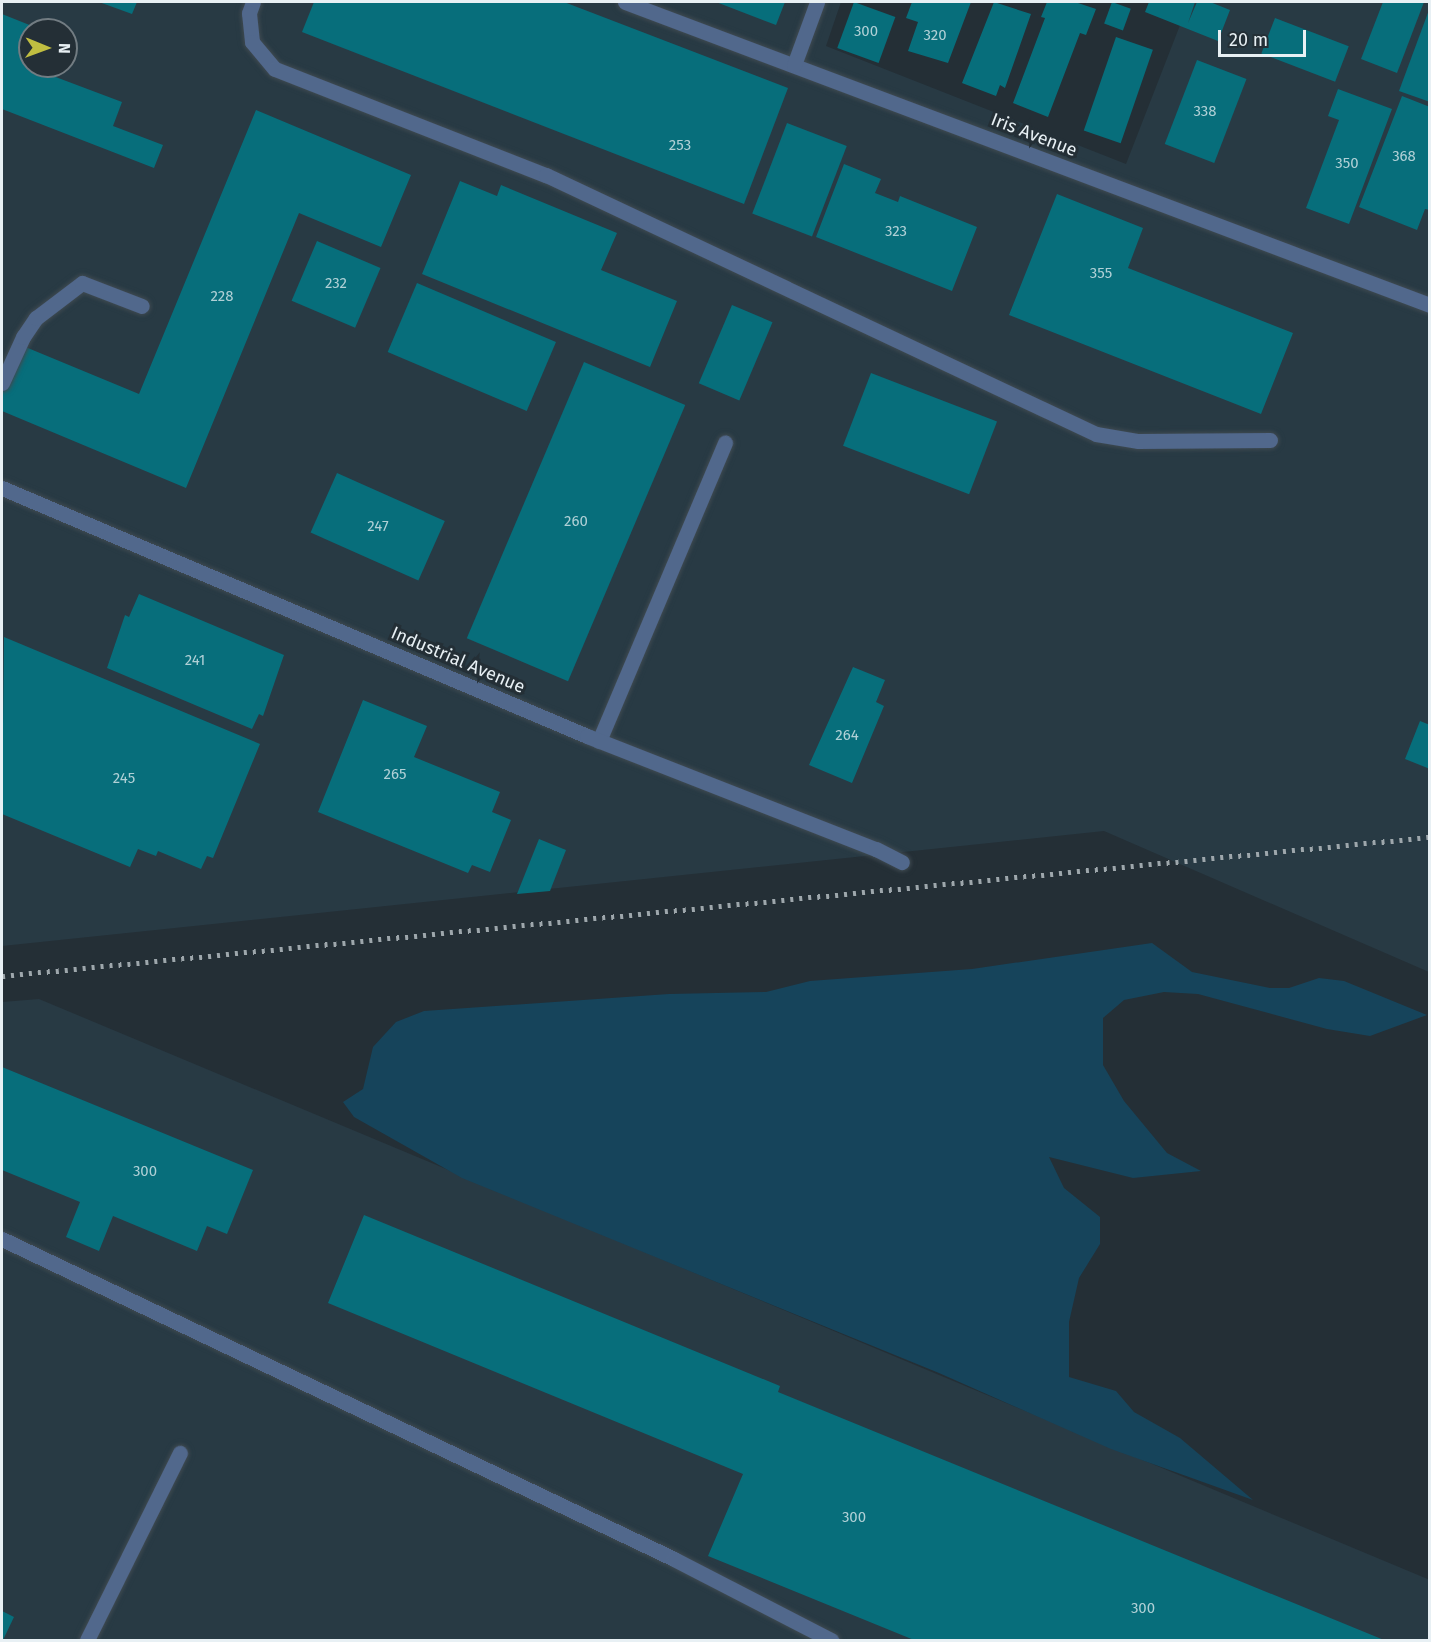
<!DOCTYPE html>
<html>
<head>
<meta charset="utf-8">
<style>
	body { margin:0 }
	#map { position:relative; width:1431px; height:1642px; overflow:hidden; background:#242f36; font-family:"Fira Sans",sans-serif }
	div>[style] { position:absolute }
	.built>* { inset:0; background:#283a44 }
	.green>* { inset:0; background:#16445b }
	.building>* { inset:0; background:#076e7b; transform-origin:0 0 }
	.roads { filter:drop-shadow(0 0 2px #3f4a51) drop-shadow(0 0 2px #3f4a51) }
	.lane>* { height:15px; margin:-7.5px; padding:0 7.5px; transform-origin:7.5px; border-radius:7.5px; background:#51688c }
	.street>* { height:15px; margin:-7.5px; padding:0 7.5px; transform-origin:7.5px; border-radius:7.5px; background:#51688c }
	.rail>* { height:4.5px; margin-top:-2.25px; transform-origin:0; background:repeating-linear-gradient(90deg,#9ea7ac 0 3px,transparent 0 9px) }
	span { translate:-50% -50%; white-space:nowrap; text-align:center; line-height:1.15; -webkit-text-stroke:6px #242f36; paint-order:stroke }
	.number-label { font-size:15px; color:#b0d0d6 }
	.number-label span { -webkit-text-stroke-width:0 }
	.street-label { font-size:18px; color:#e8f0f4 }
	.frame { position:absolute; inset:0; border:3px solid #e8f0f4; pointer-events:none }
	.north { position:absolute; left:18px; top:18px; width:60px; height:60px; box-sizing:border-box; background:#242f36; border:2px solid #727c82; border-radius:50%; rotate:91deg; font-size:16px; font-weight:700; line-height:24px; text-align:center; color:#e8f0f4 }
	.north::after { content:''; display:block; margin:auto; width:21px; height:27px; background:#c0be41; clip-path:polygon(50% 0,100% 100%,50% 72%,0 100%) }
	.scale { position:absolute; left:1218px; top:30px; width:88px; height:27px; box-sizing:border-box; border:3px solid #e8f0f4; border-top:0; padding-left:8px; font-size:18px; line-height:21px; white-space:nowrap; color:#e8f0f4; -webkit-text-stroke:4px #242f36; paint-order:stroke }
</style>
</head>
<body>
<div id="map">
	<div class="built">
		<i style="clip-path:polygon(evenodd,2px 2px,841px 2px,826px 46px,1126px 164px,1189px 2px,1429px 2px,1429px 972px,1104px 831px,2px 946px,2px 2px,30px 30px,66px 30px,66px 66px,30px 66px,30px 30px)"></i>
		<i style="clip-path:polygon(39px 999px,1430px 1580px,1429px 1640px,2px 1640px,2px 1002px)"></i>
	</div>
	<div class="green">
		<i style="clip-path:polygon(1152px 943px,1192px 972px,1270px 988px,1289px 988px,1319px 978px,1344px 981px,1427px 1015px,1370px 1036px,1327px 1029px,1198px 994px,1164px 992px,1124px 1000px,1103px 1018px,1103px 1065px,1124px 1101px,1167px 1153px,1201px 1171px,1133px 1178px,1049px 1157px,1064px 1188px,1100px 1217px,1100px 1244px,1079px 1278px,1069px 1322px,1069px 1377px,1116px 1391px,1134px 1412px,1180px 1438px,1253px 1500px,1111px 1449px,939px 1373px,462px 1178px,354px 1117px,343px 1102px,363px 1089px,373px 1047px,396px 1022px,424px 1011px,669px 994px,766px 992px,810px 981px,972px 969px)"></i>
	</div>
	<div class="building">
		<i style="clip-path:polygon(99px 2px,137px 2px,132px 14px)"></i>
		<i style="clip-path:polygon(314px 2px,564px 2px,788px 88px,744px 204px,302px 32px)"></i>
		<i style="clip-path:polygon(716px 2px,785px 2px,776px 25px)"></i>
		<i style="left:854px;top:2px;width:44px;height:49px;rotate:20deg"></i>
		<i style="clip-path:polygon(912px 2px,971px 2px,948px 63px,908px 51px,918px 22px,906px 18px)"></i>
		<i style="clip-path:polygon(994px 2px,1031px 14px,1005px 88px,1000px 85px,996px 96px,962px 83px)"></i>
		<i style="clip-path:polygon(1047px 2px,1075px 2px,1096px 9px,1086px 35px,1080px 33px,1048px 117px,1013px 103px,1045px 18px,1041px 17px)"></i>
		<i style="left:1112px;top:2px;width:20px;height:23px;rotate:20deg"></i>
		<i style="clip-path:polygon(1149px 2px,1195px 2px,1188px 23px,1197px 2px,1210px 2px,1230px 10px,1218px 41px,1145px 12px)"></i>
		<i style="clip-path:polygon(1383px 2px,1424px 2px,1397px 73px,1361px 59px)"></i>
		<i style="clip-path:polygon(1429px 10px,1430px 10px,1430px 102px,1399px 91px)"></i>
		<i style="clip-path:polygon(2px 14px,42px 30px,30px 30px,30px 66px,47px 66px,45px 73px,122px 102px,113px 126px,163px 145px,154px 168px,2px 109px)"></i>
		<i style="left:1275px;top:18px;width:79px;height:38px;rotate:21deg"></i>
		<i style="left:1116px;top:37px;width:39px;height:99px;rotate:19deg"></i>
		<i style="left:1197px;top:60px;width:53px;height:90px;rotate:21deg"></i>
		<i style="clip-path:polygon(1338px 89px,1392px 109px,1349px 224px,1306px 208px,1339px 120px,1328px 116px)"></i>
		<i style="clip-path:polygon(1402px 96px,1430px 107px,1430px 210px,1425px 209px,1417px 230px,1359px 207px)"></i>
		<i style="clip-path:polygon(256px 110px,411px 175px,381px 247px,299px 213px,186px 488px,2px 411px,2px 390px,23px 346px,139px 394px)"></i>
		<i style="left:787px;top:123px;width:64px;height:97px;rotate:21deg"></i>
		<i style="clip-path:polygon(844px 164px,881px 179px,875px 193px,898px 202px,900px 196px,977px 227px,952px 291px,816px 237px)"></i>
		<i style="clip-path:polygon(460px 181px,497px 196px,501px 185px,617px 233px,601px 270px,677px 301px,650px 367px,422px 274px)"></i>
		<i style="clip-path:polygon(1057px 194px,1143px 228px,1128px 268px,1293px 333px,1261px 414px,1009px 315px)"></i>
		<i style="left:317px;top:241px;width:69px;height:65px;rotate:23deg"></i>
		<i style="left:417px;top:283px;width:151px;height:75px;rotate:23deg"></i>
		<i style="left:732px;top:305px;width:44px;height:85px;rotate:23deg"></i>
		<i style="left:584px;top:362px;width:110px;height:300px;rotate:23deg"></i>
		<i style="left:871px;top:373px;width:135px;height:78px;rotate:21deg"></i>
		<i style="left:337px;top:473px;width:118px;height:65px;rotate:24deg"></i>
		<i style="clip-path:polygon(139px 594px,284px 655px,263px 716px,259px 714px,252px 729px,107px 668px,125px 615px,129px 617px)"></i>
		<i style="clip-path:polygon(4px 637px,260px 744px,213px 858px,207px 856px,201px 869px,158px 851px,156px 856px,138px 849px,130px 867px,2px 814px)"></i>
		<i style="clip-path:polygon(853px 667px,885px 680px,876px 702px,884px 706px,852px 783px,809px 765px)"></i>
		<i style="clip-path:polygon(363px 700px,427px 726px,414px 757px,500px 792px,492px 812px,511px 820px,490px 872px,472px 865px,468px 873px,318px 812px)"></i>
		<i style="clip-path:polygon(1420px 721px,1430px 725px,1430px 769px,1405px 759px)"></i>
		<i style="clip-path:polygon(539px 839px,566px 850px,550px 891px,517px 894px)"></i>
		<i style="clip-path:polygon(2px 1067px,253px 1170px,227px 1234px,207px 1226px,197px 1251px,113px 1216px,99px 1251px,66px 1237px,80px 1202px,2px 1170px)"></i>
		<i style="clip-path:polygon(364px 1215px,780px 1386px,778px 1392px,1384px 1640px,914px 1640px,708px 1556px,743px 1474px,328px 1303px)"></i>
		<i style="clip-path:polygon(2px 1611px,14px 1617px,3px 1640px,2px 1640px)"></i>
	</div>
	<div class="roads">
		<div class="lane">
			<i style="left:2px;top:383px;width:51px;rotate:-65.5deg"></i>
			<i style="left:23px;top:337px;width:23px;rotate:-56deg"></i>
			<i style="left:36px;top:318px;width:58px;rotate:-37.3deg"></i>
			<i style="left:82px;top:283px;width:64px;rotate:21deg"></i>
			<i style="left:599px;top:741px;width:324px;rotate:-67.1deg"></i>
			<i style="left:2px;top:1239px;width:744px;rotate:25.46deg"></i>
			<i style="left:674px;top:1559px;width:177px;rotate:27.3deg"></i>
			<i style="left:87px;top:1640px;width:209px;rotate:-63.6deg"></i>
		</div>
		<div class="street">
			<i style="left:253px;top:2px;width:12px;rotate:110deg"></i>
			<i style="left:249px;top:13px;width:29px;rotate:84deg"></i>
			<i style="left:252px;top:42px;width:35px;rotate:50deg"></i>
			<i style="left:275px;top:69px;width:291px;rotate:21.4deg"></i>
			<i style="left:546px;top:175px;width:608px;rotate:25.22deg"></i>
			<i style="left:1096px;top:434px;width:43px;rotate:9.5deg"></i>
			<i style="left:1138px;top:441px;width:132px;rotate:-0.4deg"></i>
			<i style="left:625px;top:2px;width:860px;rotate:20.63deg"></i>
			<i style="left:794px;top:65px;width:67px;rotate:-69.9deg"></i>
			<i style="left:2px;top:488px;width:635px;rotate:22.97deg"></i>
			<i style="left:587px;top:736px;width:310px;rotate:21.4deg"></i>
			<i style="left:876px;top:849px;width:29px;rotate:27deg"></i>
		</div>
	</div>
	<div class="rail">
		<i style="left:2px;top:976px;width:1435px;rotate:-5.56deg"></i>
	</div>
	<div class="number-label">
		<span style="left:866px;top:32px">300</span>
		<span style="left:935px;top:36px">320</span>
		<span style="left:1205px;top:112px">338</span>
		<span style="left:680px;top:146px">253</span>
		<span style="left:1404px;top:157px">368</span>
		<span style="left:1347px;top:164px">350</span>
		<span style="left:896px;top:232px">323</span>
		<span style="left:1101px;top:274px">355</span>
		<span style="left:336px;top:284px">232</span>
		<span style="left:222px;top:297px">228</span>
		<span style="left:576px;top:522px">260</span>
		<span style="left:378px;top:527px">247</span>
		<span style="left:195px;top:661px">241</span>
		<span style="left:847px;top:736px">264</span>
		<span style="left:395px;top:775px">265</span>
		<span style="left:124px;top:779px">245</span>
		<span style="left:145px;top:1172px">300</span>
		<span style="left:854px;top:1518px">300</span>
		<span style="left:1143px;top:1609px">300</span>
	</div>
	<div class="street-label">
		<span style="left:1034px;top:135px;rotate:21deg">Iris Avenue</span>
		<span style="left:458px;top:660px;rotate:23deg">Industrial Avenue</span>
	</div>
	<div class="frame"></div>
	<div class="north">N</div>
	<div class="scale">20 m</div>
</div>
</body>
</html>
